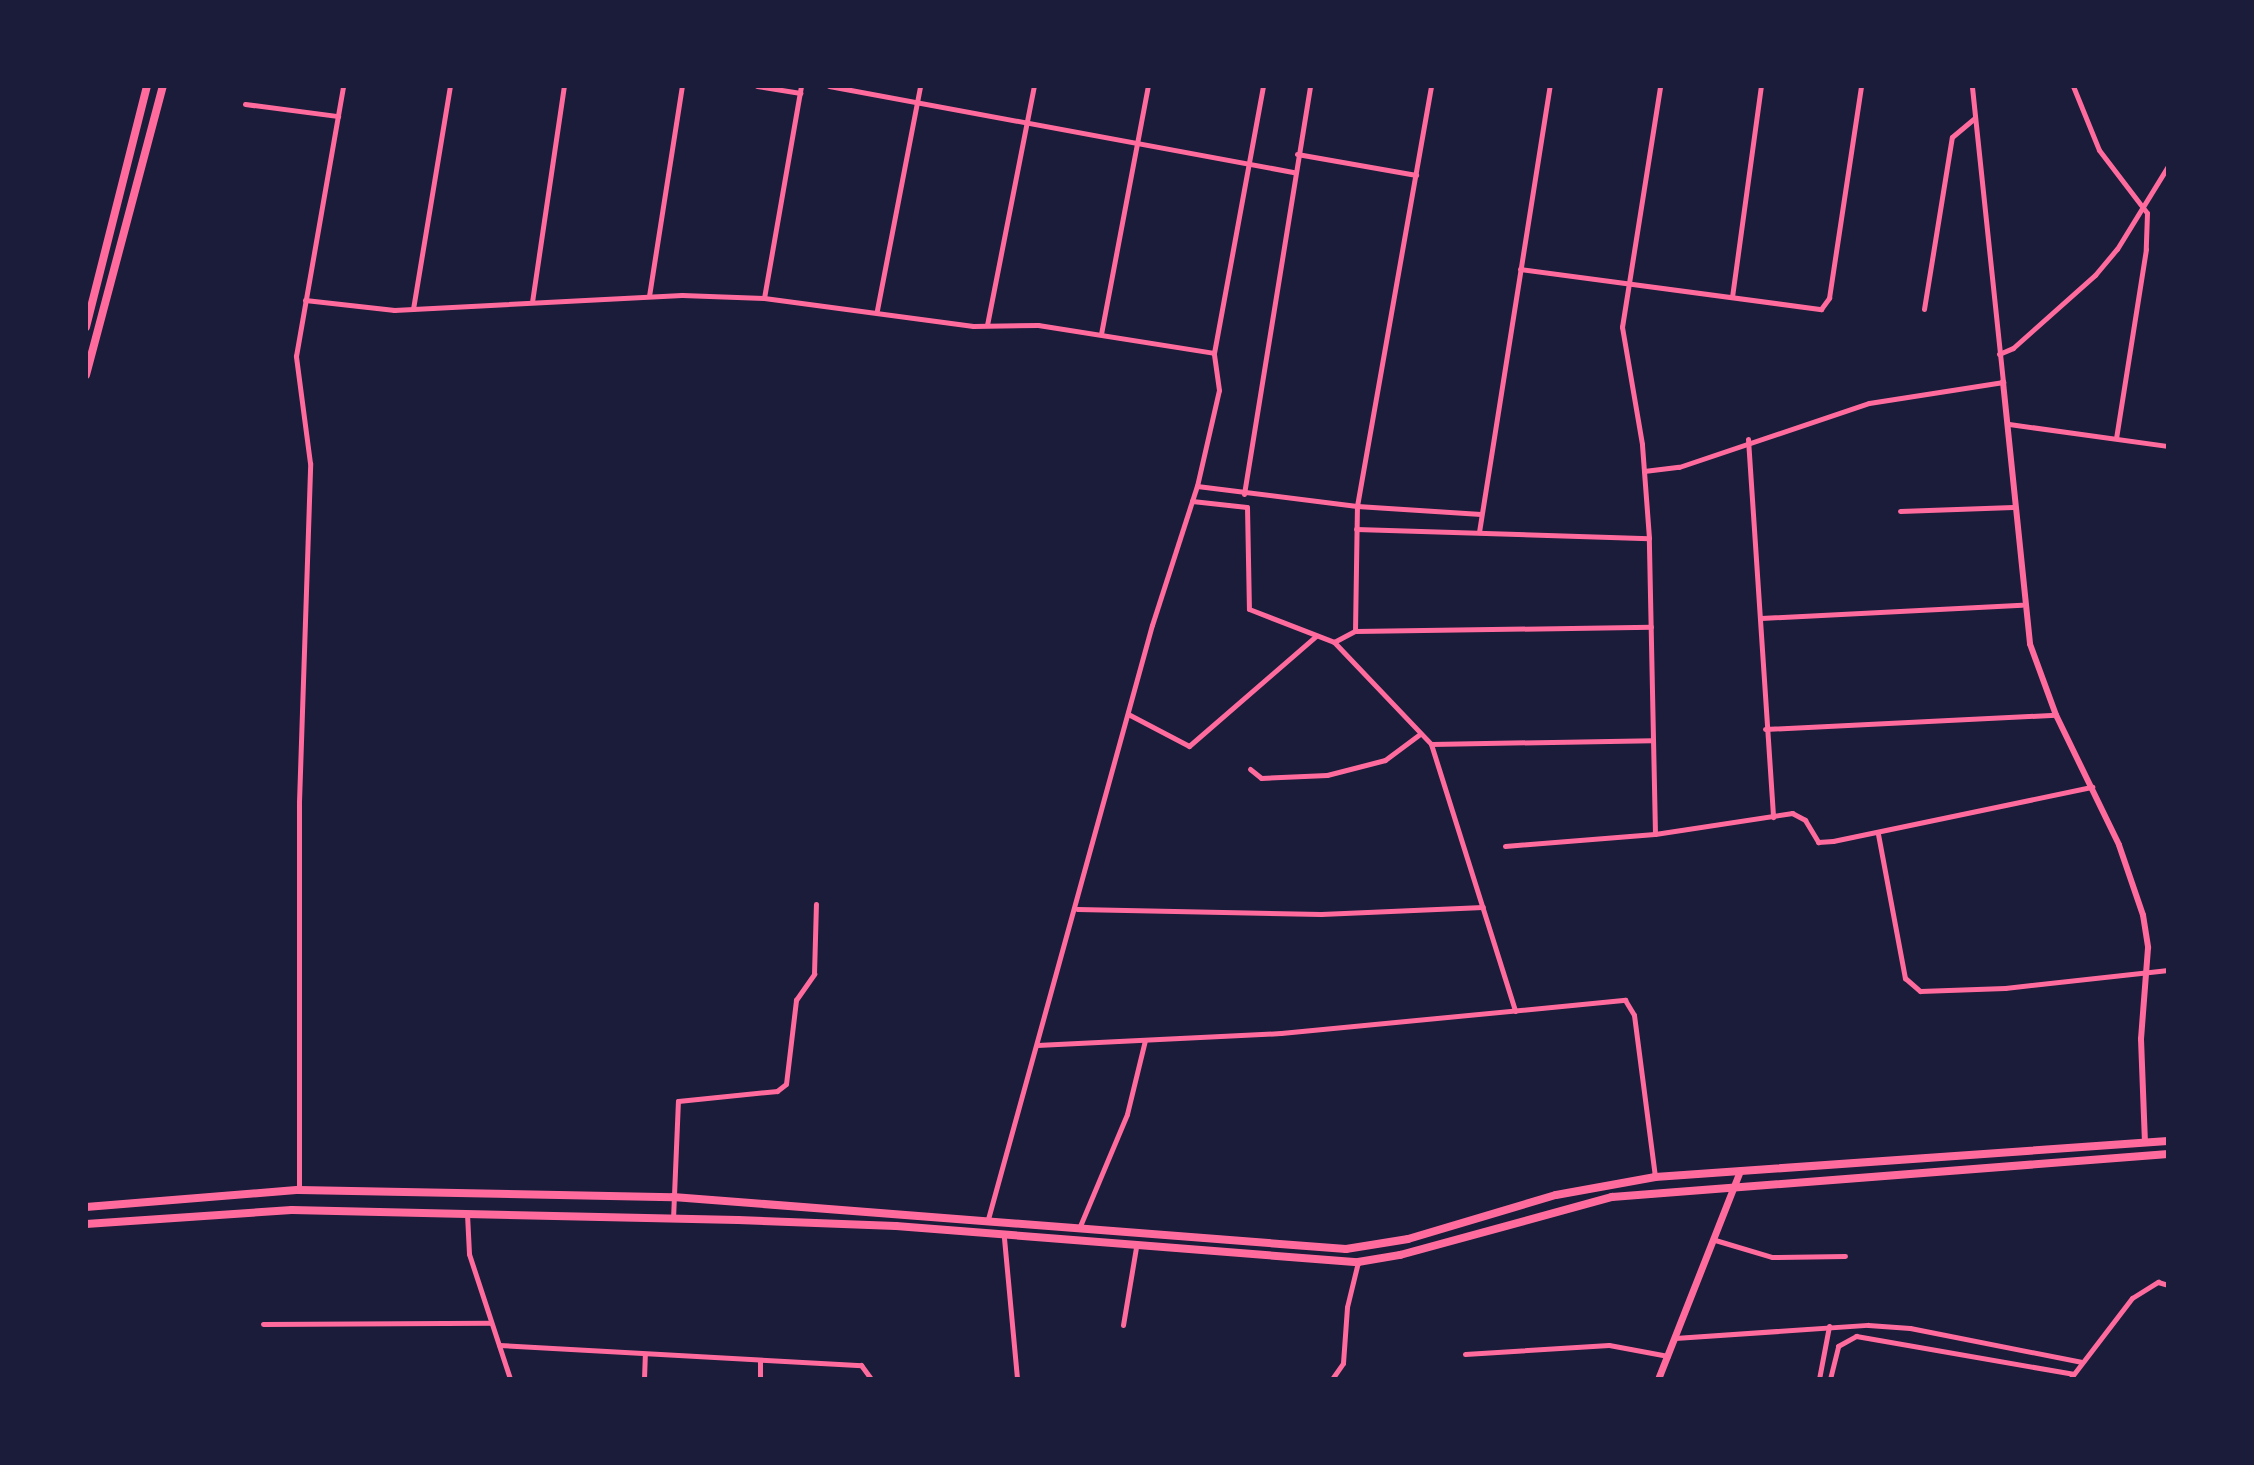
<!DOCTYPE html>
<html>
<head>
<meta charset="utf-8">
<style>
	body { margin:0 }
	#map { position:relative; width:2254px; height:1465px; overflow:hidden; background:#1b1b3a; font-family:"Alegreya Sans",sans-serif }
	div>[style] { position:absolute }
	.minor>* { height:5px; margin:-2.5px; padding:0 2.5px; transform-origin:2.5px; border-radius:2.5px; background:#ff6b9d }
	.tertiary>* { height:6px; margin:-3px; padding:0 3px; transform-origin:3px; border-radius:3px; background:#ff6b9d }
	.secondary>* { height:7px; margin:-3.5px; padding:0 3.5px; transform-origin:3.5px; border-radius:3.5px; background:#ff6b9d }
	.primary>* { height:8px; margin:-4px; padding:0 4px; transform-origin:4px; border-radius:4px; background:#ff6b9d }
	.trunk>* { height:8px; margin:-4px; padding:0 4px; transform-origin:4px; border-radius:4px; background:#ff6b9d }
	span { translate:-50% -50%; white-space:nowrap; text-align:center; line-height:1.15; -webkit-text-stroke:6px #1b1b3a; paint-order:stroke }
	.frame { position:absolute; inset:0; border:88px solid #1b1b3a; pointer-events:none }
</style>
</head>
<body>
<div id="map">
	<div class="minor">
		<i style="left:757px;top:86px;width:44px;rotate:9.2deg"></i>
		<i style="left:829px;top:86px;width:473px;rotate:10.5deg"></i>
		<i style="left:2073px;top:86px;width:69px;rotate:67.9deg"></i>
		<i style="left:2099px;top:150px;width:79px;rotate:52.7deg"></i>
		<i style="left:2147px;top:213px;width:36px;rotate:92deg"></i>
		<i style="left:2146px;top:249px;width:191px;rotate:99deg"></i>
		<i style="left:245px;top:104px;width:94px;rotate:7.4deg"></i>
		<i style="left:1297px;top:154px;width:121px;rotate:10deg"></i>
		<i style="left:1520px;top:269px;width:304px;rotate:7.6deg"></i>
		<i style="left:1821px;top:309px;width:14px;rotate:-54deg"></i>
		<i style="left:1829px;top:298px;width:214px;rotate:-81.4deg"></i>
		<i style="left:649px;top:296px;width:213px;rotate:-81.1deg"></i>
		<i style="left:1732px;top:297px;width:213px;rotate:-82.2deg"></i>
		<i style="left:764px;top:298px;width:215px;rotate:-80.1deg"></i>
		<i style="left:305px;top:300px;width:90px;rotate:6.4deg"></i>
		<i style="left:394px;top:310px;width:288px;rotate:-3deg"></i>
		<i style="left:682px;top:295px;width:82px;rotate:2.1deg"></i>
		<i style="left:764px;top:298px;width:211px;rotate:7.6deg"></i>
		<i style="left:973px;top:326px;width:65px;rotate:-0.9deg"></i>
		<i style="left:1038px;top:325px;width:178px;rotate:9deg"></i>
		<i style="left:532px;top:302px;width:218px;rotate:-81.6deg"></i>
		<i style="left:413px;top:309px;width:226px;rotate:-80.6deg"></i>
		<i style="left:1924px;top:309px;width:174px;rotate:-80.8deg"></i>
		<i style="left:1952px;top:137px;width:30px;rotate:-40deg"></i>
		<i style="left:877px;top:310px;width:228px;rotate:-79.1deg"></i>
		<i style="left:987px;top:325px;width:244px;rotate:-78.9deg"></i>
		<i style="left:1101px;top:334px;width:252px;rotate:-79.3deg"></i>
		<i style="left:1999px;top:354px;width:15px;rotate:-23deg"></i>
		<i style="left:2013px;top:348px;width:110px;rotate:-41.7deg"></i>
		<i style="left:2095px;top:275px;width:34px;rotate:-50deg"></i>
		<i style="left:2117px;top:249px;width:97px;rotate:-58.4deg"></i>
		<i style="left:2009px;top:424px;width:161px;rotate:7.9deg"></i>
		<i style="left:1748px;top:439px;width:379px;rotate:86.2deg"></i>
		<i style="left:1644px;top:471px;width:35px;rotate:-7deg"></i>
		<i style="left:1679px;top:467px;width:200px;rotate:-18.6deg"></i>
		<i style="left:1869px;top:403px;width:136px;rotate:-8.9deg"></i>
		<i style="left:2003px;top:382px;width:298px;rotate:-96deg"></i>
		<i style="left:1197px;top:486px;width:161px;rotate:7.1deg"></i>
		<i style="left:1357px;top:506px;width:124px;rotate:3.7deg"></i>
		<i style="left:1244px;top:494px;width:413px;rotate:-80.8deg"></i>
		<i style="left:1192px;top:501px;width:55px;rotate:6.2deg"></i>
		<i style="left:1247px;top:507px;width:102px;rotate:88.9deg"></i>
		<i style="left:1249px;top:609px;width:91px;rotate:21.2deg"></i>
		<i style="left:1334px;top:642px;width:141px;rotate:46.4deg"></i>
		<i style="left:1431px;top:744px;width:280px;rotate:72.5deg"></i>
		<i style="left:1900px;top:511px;width:113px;rotate:-2deg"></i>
		<i style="left:1356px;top:529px;width:293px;rotate:1.8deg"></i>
		<i style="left:1479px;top:532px;width:452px;rotate:-81deg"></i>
		<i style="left:1761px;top:618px;width:261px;rotate:-2.9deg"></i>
		<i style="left:1355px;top:631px;width:125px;rotate:-89.1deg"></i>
		<i style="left:1357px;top:506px;width:426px;rotate:-80deg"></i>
		<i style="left:1334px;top:642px;width:24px;rotate:-28deg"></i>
		<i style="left:1355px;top:631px;width:296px;rotate:-0.8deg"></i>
		<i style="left:1128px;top:714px;width:69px;rotate:27.7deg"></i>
		<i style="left:1189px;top:746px;width:167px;rotate:-40.9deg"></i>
		<i style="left:1765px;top:729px;width:291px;rotate:-2.8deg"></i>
		<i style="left:1431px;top:744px;width:221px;rotate:-1deg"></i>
		<i style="left:1250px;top:769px;width:14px;rotate:39deg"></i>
		<i style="left:1261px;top:778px;width:66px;rotate:-2.6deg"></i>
		<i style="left:1327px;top:775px;width:60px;rotate:-14.5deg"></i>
		<i style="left:1385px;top:760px;width:44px;rotate:-36.6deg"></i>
		<i style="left:1655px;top:834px;width:296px;rotate:-91.2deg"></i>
		<i style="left:1649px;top:538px;width:94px;rotate:-94.3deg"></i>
		<i style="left:1642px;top:444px;width:119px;rotate:-99.7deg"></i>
		<i style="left:1622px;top:327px;width:244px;rotate:-81deg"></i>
		<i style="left:1878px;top:834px;width:147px;rotate:79.4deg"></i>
		<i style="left:1905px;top:978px;width:20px;rotate:41deg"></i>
		<i style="left:1920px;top:991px;width:85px;rotate:-2deg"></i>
		<i style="left:2005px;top:988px;width:164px;rotate:-6.3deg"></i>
		<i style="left:1505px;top:846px;width:150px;rotate:-4.6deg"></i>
		<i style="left:1655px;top:834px;width:139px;rotate:-8.7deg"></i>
		<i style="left:1792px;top:813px;width:15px;rotate:28deg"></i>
		<i style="left:1805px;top:820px;width:26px;rotate:59deg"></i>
		<i style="left:1818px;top:842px;width:15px;rotate:-4deg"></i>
		<i style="left:1833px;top:841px;width:265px;rotate:-11.8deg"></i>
		<i style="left:1077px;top:909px;width:244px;rotate:1.2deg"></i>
		<i style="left:1321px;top:914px;width:162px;rotate:-2.5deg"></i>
		<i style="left:1037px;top:1045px;width:244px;rotate:-2.8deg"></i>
		<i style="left:1281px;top:1033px;width:346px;rotate:-5.5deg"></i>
		<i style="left:1625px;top:1000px;width:17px;rotate:59deg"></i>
		<i style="left:1634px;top:1015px;width:163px;rotate:82.6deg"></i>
		<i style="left:299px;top:1190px;width:388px;rotate:-90deg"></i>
		<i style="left:299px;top:802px;width:339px;rotate:-88.1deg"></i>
		<i style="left:310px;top:463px;width:108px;rotate:-97.5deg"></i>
		<i style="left:296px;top:356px;width:274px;rotate:-80.1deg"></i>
		<i style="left:467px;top:1214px;width:40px;rotate:87.1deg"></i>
		<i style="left:469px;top:1254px;width:132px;rotate:71.8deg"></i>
		<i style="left:673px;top:1219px;width:118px;rotate:-87.6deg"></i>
		<i style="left:678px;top:1101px;width:100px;rotate:-5.8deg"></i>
		<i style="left:777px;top:1091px;width:11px;rotate:-38deg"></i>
		<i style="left:786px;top:1084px;width:85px;rotate:-83.2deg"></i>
		<i style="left:796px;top:1000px;width:32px;rotate:-55deg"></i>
		<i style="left:814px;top:974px;width:70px;rotate:-88.4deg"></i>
		<i style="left:988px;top:1219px;width:616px;rotate:-74.57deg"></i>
		<i style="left:1152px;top:625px;width:146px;rotate:-72.1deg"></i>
		<i style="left:1197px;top:486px;width:98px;rotate:-77.1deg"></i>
		<i style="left:1219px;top:390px;width:37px;rotate:-98deg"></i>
		<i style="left:1214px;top:353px;width:271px;rotate:-79.6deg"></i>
		<i style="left:1080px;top:1226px;width:121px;rotate:-67.2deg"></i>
		<i style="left:1127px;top:1114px;width:76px;rotate:-76.3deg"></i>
		<i style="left:1004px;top:1238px;width:142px;rotate:84.7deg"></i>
		<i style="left:1715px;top:1240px;width:59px;rotate:16.6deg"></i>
		<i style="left:1772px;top:1257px;width:73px;rotate:-0.8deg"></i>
		<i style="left:263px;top:1324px;width:227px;rotate:-0.3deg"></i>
		<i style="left:1123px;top:1325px;width:79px;rotate:-80.5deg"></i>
		<i style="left:1675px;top:1338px;width:193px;rotate:-3.9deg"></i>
		<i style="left:1868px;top:1325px;width:42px;rotate:4.1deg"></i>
		<i style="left:1910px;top:1328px;width:174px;rotate:11.2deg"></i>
		<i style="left:499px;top:1345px;width:363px;rotate:3.2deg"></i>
		<i style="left:861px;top:1365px;width:17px;rotate:54deg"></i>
		<i style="left:1465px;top:1354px;width:144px;rotate:-3.6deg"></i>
		<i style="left:1609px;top:1345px;width:60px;rotate:10.6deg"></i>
		<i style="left:644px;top:1379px;width:25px;rotate:-88deg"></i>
		<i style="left:760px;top:1379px;width:19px;rotate:-90deg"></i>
		<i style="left:1332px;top:1379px;width:19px;rotate:-55deg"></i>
		<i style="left:1343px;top:1363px;width:56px;rotate:-85.9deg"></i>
		<i style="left:1347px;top:1307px;width:46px;rotate:-76.3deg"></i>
		<i style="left:1819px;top:1379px;width:54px;rotate:-79.3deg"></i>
		<i style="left:1830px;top:1379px;width:34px;rotate:-76deg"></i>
		<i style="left:1838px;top:1346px;width:21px;rotate:-29deg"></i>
		<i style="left:1856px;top:1336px;width:220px;rotate:9.9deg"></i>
		<i style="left:2070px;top:1379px;width:102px;rotate:-52.6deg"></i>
		<i style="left:2132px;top:1298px;width:31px;rotate:-32deg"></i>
		<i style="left:2158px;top:1282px;width:10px;rotate:17deg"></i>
	</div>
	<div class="tertiary">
		<i style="left:2003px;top:382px;width:263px;rotate:84.1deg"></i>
		<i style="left:2030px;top:644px;width:76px;rotate:69.9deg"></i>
		<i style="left:2056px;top:715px;width:144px;rotate:64.1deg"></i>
		<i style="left:2119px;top:845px;width:74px;rotate:71.1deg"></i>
		<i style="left:2143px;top:915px;width:33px;rotate:81deg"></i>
		<i style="left:2148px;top:948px;width:91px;rotate:94.4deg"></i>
		<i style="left:2141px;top:1039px;width:103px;rotate:87.8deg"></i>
	</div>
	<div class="secondary">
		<i style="left:1658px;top:1379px;width:224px;rotate:-68.5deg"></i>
	</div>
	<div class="primary">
		<i style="left:86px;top:1207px;width:214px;rotate:-4.6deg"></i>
		<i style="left:299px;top:1190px;width:374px;rotate:1.1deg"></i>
		<i style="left:673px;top:1197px;width:675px;rotate:4.42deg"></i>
		<i style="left:1346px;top:1249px;width:63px;rotate:-9.2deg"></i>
		<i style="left:1408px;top:1239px;width:154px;rotate:-16.6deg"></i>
		<i style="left:1556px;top:1195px;width:101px;rotate:-10.3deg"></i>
		<i style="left:1655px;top:1177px;width:514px;rotate:-4.01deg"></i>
		<i style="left:86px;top:1224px;width:206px;rotate:-3.9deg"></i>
		<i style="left:292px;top:1210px;width:446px;rotate:1.3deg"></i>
		<i style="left:738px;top:1220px;width:158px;rotate:2.2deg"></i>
		<i style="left:896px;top:1226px;width:463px;rotate:4.5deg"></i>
		<i style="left:1358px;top:1262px;width:43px;rotate:-9.5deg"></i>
		<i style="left:1400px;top:1255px;width:220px;rotate:-15.3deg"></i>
		<i style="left:1612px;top:1197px;width:558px;rotate:-4.42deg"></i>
	</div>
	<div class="trunk">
		<i style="left:86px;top:327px;width:249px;rotate:-75.8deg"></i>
		<i style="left:86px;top:375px;width:299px;rotate:-75.1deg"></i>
	</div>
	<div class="frame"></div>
</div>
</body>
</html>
